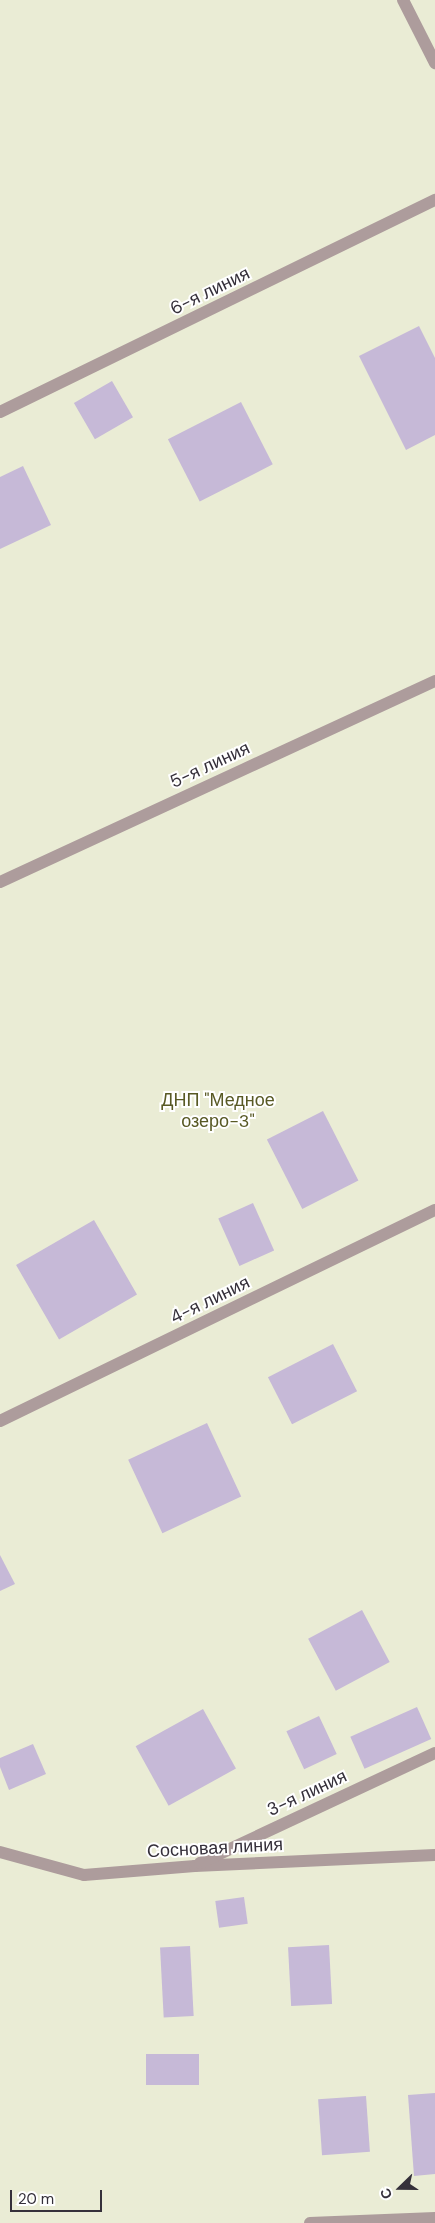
<!DOCTYPE html>
<html>
<head>
<meta charset="utf-8">
<style>
	body { margin:0 }
	#map { position:relative; width:435px; height:2223px; overflow:hidden; background:#fcfaff; font-family:"DM Sans",sans-serif }
	div>[style] { position:absolute }
	.green>* { inset:0; background:#eaecd5; transform-origin:0 0 }
	.building>* { inset:0; background:#c6b9d7; transform-origin:0 0 }
	.minor>* { height:12px; margin:-6px; padding:0 6px; transform-origin:6px; border-radius:6px; background:#ad9c9c }
	span { translate:-50% -50%; white-space:nowrap; text-align:center; line-height:1.15; -webkit-text-stroke:4px #fff; paint-order:stroke }
	.street-label { font-size:18px; color:#35303a }
	.park-label { font-size:18px; color:#585924 }
	.north { position:absolute; left:375px; top:2163px; width:50px; height:50px; -webkit-text-stroke:4px #fff; paint-order:stroke; rotate:248deg; font-size:14px; font-weight:700; line-height:20px; text-align:center; color:#35303a }
	.north::after { content:''; display:block; margin:auto; width:18px; height:22px; background:#35303a; clip-path:polygon(50% 0,100% 100%,50% 72%,0 100%) }
	.scale { position:absolute; left:10px; top:2190px; width:92px; height:22px; box-sizing:border-box; border:2px solid #35303a; border-top:0; padding-left:6px; font-size:15px; line-height:18px; white-space:nowrap; color:#35303a; -webkit-text-stroke:4px #fff; paint-order:stroke }
</style>
</head>
<body>
<div id="map">
	<div class="green">
		<i style="left:0;top:0;width:435px;height:2223px"></i>
	</div>
	<div class="building">
		<i style="clip-path:polygon(419px 326px,435px 358px,435px 435px,406px 450px,359px 356px)"></i>
		<i style="left:112px;top:381px;width:42px;height:44px;rotate:60deg"></i>
		<i style="left:241px;top:402px;width:70px;height:82px;rotate:63deg"></i>
		<i style="clip-path:polygon(23px 466px,51px 525px,0 549px,0 477px)"></i>
		<i style="left:323px;top:1111px;width:78px;height:63px;rotate:63deg"></i>
		<i style="left:253px;top:1203px;width:52px;height:38px;rotate:66deg"></i>
		<i style="left:94px;top:1220px;width:86px;height:90px;rotate:60deg"></i>
		<i style="left:333px;top:1344px;width:53px;height:73px;rotate:63deg"></i>
		<i style="left:207px;top:1423px;width:81px;height:87px;rotate:65deg"></i>
		<i style="clip-path:polygon(0 1555px,15px 1584px,0 1591px)"></i>
		<i style="left:362px;top:1610px;width:59px;height:61px;rotate:62deg"></i>
		<i style="left:417px;top:1707px;width:35px;height:73px;rotate:66deg"></i>
		<i style="left:203px;top:1709px;width:68px;height:77px;rotate:61deg"></i>
		<i style="left:319px;top:1716px;width:42px;height:36px;rotate:65deg"></i>
		<i style="clip-path:polygon(33px 1744px,46px 1774px,9px 1790px,0 1767px,0 1758px)"></i>
		<i style="left:244px;top:1897px;width:27px;height:29px;rotate:82deg"></i>
		<i style="left:329px;top:1945px;width:59px;height:41px;rotate:87deg"></i>
		<i style="left:190px;top:1946px;width:70px;height:30px;rotate:87deg"></i>
		<i style="left:146px;top:2054px;width:53px;height:31px"></i>
		<i style="clip-path:polygon(435px 2093px,435px 2174px,414px 2176px,408px 2095px)"></i>
		<i style="left:366px;top:2096px;width:56px;height:48px;rotate:86deg"></i>
	</div>
	<div class="minor">
		<i style="left:403px;top:0;width:71px;rotate:63.1deg"></i>
		<i style="left:0;top:412px;width:484px;rotate:-26deg"></i>
		<i style="left:0;top:882px;width:479px;rotate:-24.8deg"></i>
		<i style="left:0;top:1421px;width:483px;rotate:-25.9deg"></i>
		<i style="left:0;top:1852px;width:87px;rotate:15.3deg"></i>
		<i style="left:84px;top:1875px;width:111px;rotate:-4.6deg"></i>
		<i style="left:195px;top:1866px;width:240px;rotate:-2.6deg"></i>
		<i style="left:200px;top:1863px;width:259px;rotate:-25.1deg"></i>
		<i style="left:310px;top:2223px;width:125px;rotate:-2.3deg"></i>
	</div>
	<div class="street-label">
		<span style="left:210px;top:291px;rotate:-26deg">6-я линия</span>
		<span style="left:210px;top:765px;rotate:-25deg">5-я линия</span>
		<span style="left:210px;top:1300px;rotate:-26deg">4-я линия</span>
		<span style="left:307px;top:1793px;rotate:-25deg">3-я линия</span>
		<span style="left:215px;top:1848px;rotate:-3deg">Сосновая линия</span>
	</div>
	<div class="park-label">
		<span style="left:218px;top:1111px">ДНП "Медное<br>озеро-3"</span>
	</div>
	<div class="north">С</div>
	<div class="scale">20 m</div>
</div>
</body>
</html>
